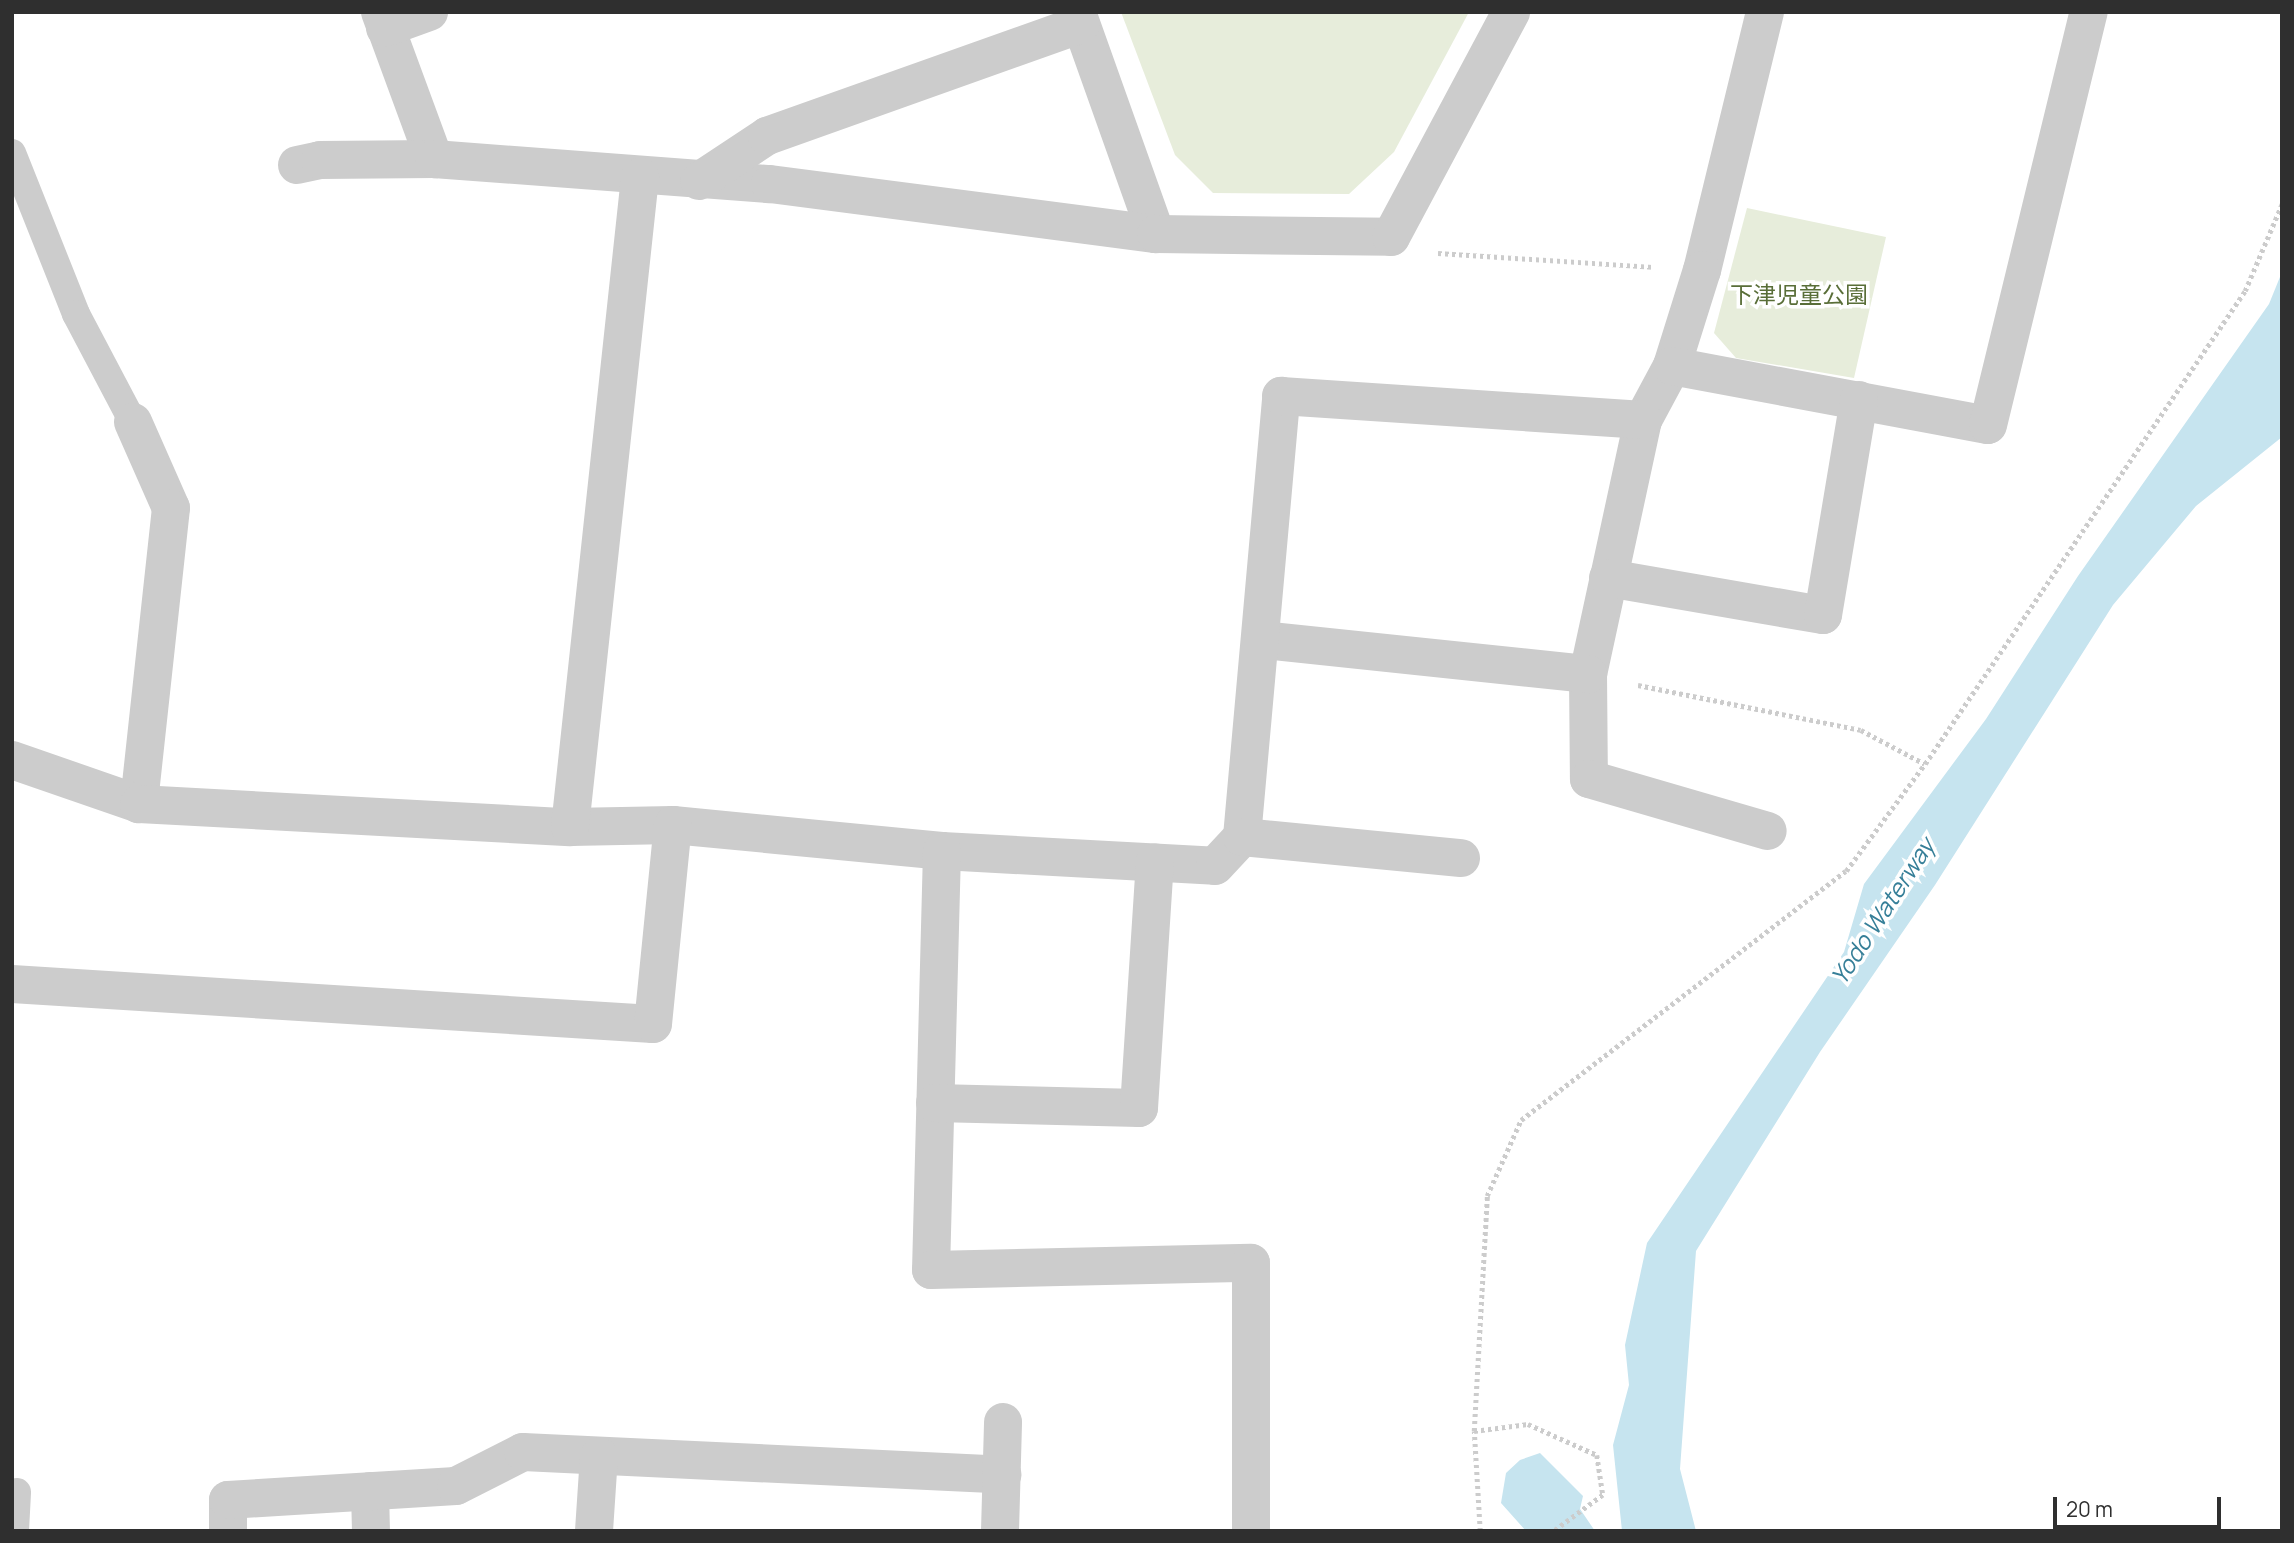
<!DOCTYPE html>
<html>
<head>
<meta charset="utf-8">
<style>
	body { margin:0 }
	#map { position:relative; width:2294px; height:1543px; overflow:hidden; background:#fff; font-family:Manrope,"Noto Sans JP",sans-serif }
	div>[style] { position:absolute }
	.green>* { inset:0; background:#e7eddb }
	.water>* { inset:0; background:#c6e4ef }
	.path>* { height:4.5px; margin-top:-2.25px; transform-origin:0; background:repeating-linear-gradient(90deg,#ccc 0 3.5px,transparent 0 7px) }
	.service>* { height:28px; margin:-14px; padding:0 14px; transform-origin:14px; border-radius:14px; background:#ccc }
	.minor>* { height:38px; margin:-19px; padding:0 19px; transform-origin:19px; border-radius:19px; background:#ccc }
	span { translate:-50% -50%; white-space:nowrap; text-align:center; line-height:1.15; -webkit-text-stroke:7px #fff; paint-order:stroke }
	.park-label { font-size:23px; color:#596e38 }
	.water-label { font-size:24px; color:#367f98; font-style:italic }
	.frame { position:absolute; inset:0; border:14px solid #2f2f2f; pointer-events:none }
	.scale { position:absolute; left:2053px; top:1497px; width:168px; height:32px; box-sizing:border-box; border:4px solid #2f2f2f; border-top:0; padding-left:9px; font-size:21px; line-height:24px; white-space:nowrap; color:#2f2f2f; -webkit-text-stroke:5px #fff; paint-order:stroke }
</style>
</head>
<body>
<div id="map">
	<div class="green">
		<i style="clip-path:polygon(1121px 12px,1469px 12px,1394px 152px,1349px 194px,1213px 193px,1175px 155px)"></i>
		<i style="clip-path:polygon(1747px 208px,1886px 237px,1854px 378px,1736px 358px,1714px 333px)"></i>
	</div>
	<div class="water">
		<i style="clip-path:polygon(2282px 272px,2282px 437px,2196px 506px,2113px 605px,1935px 885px,1820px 1052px,1696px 1251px,1680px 1469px,1696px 1531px,1622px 1531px,1613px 1445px,1629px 1385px,1625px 1345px,1647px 1243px,1844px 952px,1864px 884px,1986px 719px,2078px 576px,2269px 304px)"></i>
		<i style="clip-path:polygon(1540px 1453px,1583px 1496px,1580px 1509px,1595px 1531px,1526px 1531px,1501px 1503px,1506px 1473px,1520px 1460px)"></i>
	</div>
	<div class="path">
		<i style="left:1438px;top:253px;width:215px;rotate:3.7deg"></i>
		<i style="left:1638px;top:685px;width:227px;rotate:11.4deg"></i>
		<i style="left:1861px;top:730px;width:72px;rotate:28deg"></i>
		<i style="left:1474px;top:1431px;width:54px;rotate:-7.4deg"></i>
		<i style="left:1528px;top:1424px;width:76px;rotate:24.2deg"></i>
		<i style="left:1597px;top:1455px;width:40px;rotate:81.5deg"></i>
		<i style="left:1603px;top:1495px;width:61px;rotate:143.7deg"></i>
		<i style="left:1480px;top:1531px;width:100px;rotate:-93.4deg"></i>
		<i style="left:1474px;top:1431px;width:235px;rotate:-86.8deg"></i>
		<i style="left:1487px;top:1196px;width:83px;rotate:-65.9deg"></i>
		<i style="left:1521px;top:1120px;width:409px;rotate:-37.5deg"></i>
		<i style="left:1846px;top:871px;width:133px;rotate:-53.6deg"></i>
		<i style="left:1925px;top:764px;width:571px;rotate:-55.92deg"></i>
		<i style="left:2245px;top:291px;width:95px;rotate:-67deg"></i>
	</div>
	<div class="service">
		<i style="left:12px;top:153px;width:173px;rotate:68.3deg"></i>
		<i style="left:76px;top:314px;width:122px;rotate:62.2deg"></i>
		<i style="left:15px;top:1531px;width:39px;rotate:-87deg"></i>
	</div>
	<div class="minor">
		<i style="left:380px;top:12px;width:157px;rotate:69.8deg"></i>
		<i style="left:1077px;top:12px;width:236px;rotate:70.4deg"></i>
		<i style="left:1765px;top:12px;width:266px;rotate:103.7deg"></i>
		<i style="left:1702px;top:270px;width:101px;rotate:107.4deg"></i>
		<i style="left:1672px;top:366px;width:61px;rotate:118.2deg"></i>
		<i style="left:1643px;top:420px;width:260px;rotate:102.2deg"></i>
		<i style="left:1588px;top:674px;width:105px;rotate:89.5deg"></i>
		<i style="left:1589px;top:779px;width:186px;rotate:16.2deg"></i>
		<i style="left:385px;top:28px;width:47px;rotate:-20deg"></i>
		<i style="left:297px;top:165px;width:24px;rotate:-12deg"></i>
		<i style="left:320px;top:160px;width:114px;rotate:-0.5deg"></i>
		<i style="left:434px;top:159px;width:337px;rotate:4.3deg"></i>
		<i style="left:770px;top:184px;width:389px;rotate:7.4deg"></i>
		<i style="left:1156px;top:234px;width:235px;rotate:0.7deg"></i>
		<i style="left:1391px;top:237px;width:255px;rotate:-61.9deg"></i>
		<i style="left:699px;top:181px;width:82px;rotate:-33.5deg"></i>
		<i style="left:767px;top:136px;width:333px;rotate:-19.6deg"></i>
		<i style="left:1672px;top:366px;width:321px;rotate:10.6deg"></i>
		<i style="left:1988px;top:425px;width:425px;rotate:-76.3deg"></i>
		<i style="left:133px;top:422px;width:94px;rotate:66.2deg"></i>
		<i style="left:171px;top:508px;width:298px;rotate:96.2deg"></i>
		<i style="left:1608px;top:578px;width:218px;rotate:9.8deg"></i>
		<i style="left:1823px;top:615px;width:218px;rotate:-80.5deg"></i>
		<i style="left:1263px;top:640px;width:327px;rotate:6deg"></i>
		<i style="left:12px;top:760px;width:134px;rotate:19.1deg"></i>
		<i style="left:139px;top:804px;width:432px;rotate:3.1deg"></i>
		<i style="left:570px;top:827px;width:103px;rotate:-1.1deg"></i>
		<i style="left:673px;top:825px;width:270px;rotate:5.5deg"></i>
		<i style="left:942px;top:851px;width:273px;rotate:3.1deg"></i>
		<i style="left:1215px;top:866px;width:40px;rotate:-47deg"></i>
		<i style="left:1242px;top:837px;width:443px;rotate:-84.9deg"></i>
		<i style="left:1281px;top:396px;width:363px;rotate:3.8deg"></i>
		<i style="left:570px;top:827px;width:654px;rotate:-83.85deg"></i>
		<i style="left:1242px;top:837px;width:220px;rotate:5.5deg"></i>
		<i style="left:942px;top:851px;width:419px;rotate:91.5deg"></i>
		<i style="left:931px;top:1270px;width:320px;rotate:-1.3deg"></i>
		<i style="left:1251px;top:1263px;width:268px;rotate:90deg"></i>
		<i style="left:12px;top:984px;width:642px;rotate:3.57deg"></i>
		<i style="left:653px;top:1024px;width:200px;rotate:-84.3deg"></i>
		<i style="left:935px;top:1103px;width:204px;rotate:1.4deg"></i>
		<i style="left:1139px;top:1108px;width:246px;rotate:-86.3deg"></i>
		<i style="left:370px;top:1491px;width:40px;rotate:88.6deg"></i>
		<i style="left:228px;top:1531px;width:31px;rotate:-90deg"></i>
		<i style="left:228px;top:1500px;width:228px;rotate:-3.5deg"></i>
		<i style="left:456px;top:1486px;width:75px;rotate:-26.9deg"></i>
		<i style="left:523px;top:1452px;width:480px;rotate:2.7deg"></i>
		<i style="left:594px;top:1531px;width:75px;rotate:-86.2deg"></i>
		<i style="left:1000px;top:1531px;width:109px;rotate:-88.4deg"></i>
	</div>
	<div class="park-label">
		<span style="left:1799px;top:294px">下津児童公園</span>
	</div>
	<div class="water-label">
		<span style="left:1882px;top:911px;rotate:-57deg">Yodo Waterway</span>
	</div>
	<div class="frame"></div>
	<div class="scale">20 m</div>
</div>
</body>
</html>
